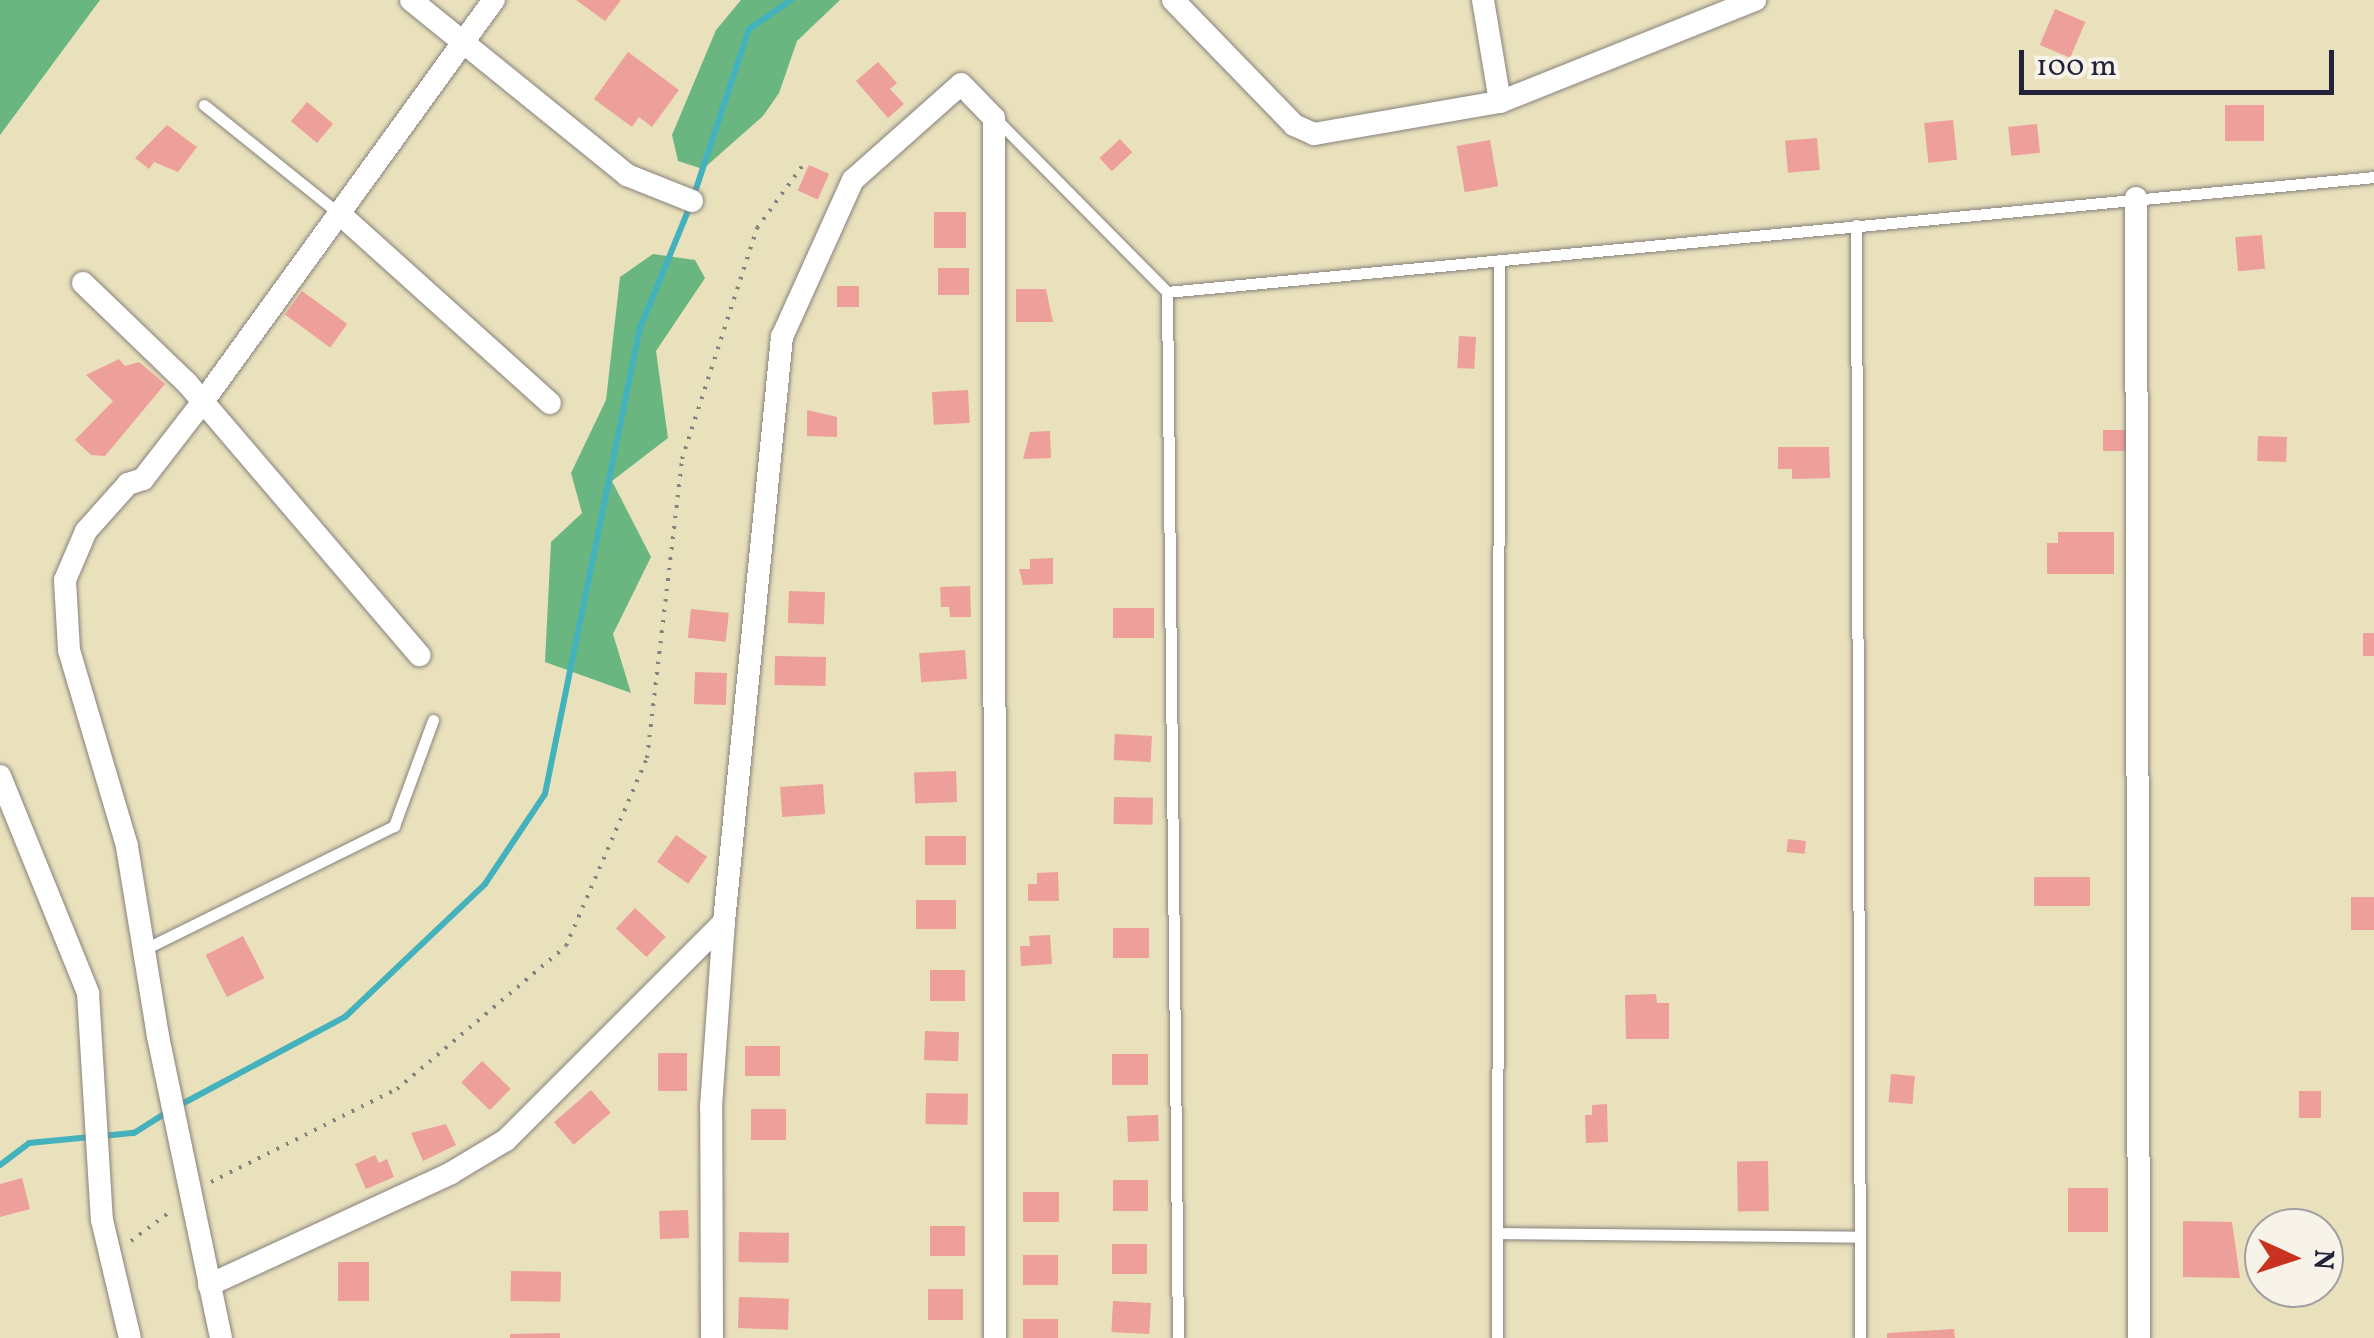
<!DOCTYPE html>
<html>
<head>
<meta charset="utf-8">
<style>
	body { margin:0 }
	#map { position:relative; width:2374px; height:1338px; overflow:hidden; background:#e9e0bc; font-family:Vollkorn,serif }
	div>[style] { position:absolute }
	.forest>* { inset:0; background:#69b680 }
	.stream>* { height:6px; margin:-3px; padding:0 3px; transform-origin:3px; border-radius:3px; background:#43b2bd }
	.building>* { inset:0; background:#ed9f9a; transform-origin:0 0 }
	.path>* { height:4px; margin-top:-2px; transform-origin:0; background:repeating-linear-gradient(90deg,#86817c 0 2.5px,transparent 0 10.5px) }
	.roads { filter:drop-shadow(0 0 2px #86817c) drop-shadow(0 0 2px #86817c) }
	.service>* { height:11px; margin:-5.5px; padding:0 5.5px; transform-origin:5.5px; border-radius:5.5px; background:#fff }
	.minor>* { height:22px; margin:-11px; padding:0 11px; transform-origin:11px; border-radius:11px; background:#fff }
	span { translate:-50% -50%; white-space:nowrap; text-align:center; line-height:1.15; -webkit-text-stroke:9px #f7f3e8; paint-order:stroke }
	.north { position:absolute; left:2244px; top:1208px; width:100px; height:100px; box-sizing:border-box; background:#f7f3e8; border:2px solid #a29fa3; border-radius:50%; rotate:93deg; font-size:28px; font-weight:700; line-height:40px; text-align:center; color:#22223b }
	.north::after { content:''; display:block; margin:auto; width:35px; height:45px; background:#c8321e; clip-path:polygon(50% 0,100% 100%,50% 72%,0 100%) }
	.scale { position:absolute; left:2019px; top:50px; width:315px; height:45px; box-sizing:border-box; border:5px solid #22223b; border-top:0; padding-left:12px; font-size:30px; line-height:35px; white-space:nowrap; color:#22223b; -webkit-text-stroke:8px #f7f3e8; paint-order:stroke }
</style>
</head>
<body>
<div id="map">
	<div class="forest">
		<i style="clip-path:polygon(0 0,100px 0,0 135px)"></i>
		<i style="clip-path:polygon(741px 0,840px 0,797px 41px,779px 93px,763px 116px,703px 169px,678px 161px,672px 135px,716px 30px)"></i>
		<i style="clip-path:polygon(653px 254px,695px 260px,705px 278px,656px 351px,668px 438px,612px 481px,651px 557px,613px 634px,631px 693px,545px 662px,551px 542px,582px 513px,571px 473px,606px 400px,620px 277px)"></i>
	</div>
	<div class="stream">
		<i style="left:180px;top:1105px;width:187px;rotate:-28.1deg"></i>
		<i style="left:345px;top:1017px;width:193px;rotate:-43.5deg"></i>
		<i style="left:485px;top:884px;width:108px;rotate:-56.3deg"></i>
		<i style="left:545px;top:794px;width:476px;rotate:-78.5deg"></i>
		<i style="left:640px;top:328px;width:137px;rotate:-67.7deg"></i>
		<i style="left:692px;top:201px;width:181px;rotate:-71.7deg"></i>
		<i style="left:749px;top:29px;width:51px;rotate:-34.6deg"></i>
		<i style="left:103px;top:1136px;width:31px;rotate:-6deg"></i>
		<i style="left:134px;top:1133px;width:41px;rotate:-32.2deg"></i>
		<i style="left:0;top:1165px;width:36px;rotate:-37deg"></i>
		<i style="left:29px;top:1143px;width:62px;rotate:-5.5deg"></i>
	</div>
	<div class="building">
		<i style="clip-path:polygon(576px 0,621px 0,605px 21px)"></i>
		<i style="left:2055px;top:9px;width:33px;height:39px;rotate:23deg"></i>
		<i style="clip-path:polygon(628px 52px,679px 90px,652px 127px,639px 117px,632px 127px,594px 99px)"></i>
		<i style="clip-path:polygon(878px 62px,897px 83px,890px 89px,904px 104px,888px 118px,856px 81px)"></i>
		<i style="left:307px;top:102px;width:34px;height:25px;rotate:40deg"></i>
		<i style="left:2225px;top:105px;width:39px;height:36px"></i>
		<i style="left:1953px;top:120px;width:40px;height:29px;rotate:84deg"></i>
		<i style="left:2037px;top:124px;width:29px;height:29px;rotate:84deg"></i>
		<i style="clip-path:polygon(167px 125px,197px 147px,178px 172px,154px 162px,149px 169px,135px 158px)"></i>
		<i style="left:1817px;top:138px;width:32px;height:32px;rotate:85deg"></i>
		<i style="left:1120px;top:139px;width:18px;height:28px;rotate:47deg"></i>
		<i style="left:1490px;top:140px;width:47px;height:34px;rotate:80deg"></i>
		<i style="left:809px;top:165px;width:22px;height:28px;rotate:24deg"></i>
		<i style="left:934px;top:212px;width:32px;height:36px"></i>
		<i style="left:2262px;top:235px;width:34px;height:27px;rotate:85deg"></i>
		<i style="left:938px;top:268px;width:31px;height:27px"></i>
		<i style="left:837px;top:286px;width:22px;height:21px"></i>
		<i style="clip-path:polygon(1016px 289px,1046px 289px,1053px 322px,1016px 322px)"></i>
		<i style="left:302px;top:291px;width:56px;height:29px;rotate:36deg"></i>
		<i style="left:1459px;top:336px;width:17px;height:32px;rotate:3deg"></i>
		<i style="clip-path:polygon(119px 359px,125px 366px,139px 362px,165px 384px,105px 456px,91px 455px,75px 440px,113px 401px,86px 375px)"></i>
		<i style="left:968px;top:390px;width:33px;height:36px;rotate:87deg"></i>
		<i style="clip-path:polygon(807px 410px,837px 417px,837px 437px,807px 436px)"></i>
		<i style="left:2103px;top:430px;width:23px;height:21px"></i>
		<i style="clip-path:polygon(1050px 431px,1051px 458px,1023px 459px,1030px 432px)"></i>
		<i style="left:2258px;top:436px;width:29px;height:25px;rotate:2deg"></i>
		<i style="clip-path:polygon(1778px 447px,1829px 447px,1830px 478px,1792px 479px,1792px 469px,1778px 469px)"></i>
		<i style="clip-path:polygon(2058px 532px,2114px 532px,2114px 574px,2047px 574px,2047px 543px,2058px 543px)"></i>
		<i style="clip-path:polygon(1053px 558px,1053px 584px,1023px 585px,1019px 569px,1030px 569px,1030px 559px)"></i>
		<i style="clip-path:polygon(970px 586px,971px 617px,950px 617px,949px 607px,941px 607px,940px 587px)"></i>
		<i style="left:789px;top:591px;width:36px;height:32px;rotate:2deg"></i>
		<i style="left:1113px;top:608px;width:41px;height:30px"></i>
		<i style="left:691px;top:609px;width:38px;height:29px;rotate:6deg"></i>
		<i style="left:2363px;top:633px;width:11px;height:23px"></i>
		<i style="left:965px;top:650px;width:29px;height:46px;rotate:86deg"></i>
		<i style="left:775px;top:656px;width:51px;height:29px;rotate:1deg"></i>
		<i style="left:695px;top:672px;width:32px;height:32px;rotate:2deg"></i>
		<i style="left:1115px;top:734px;width:37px;height:26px;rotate:3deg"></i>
		<i style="left:956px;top:771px;width:31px;height:42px;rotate:88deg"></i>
		<i style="left:823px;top:784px;width:30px;height:43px;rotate:86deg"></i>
		<i style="left:1114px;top:797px;width:39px;height:27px;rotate:1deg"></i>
		<i style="left:676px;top:835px;width:38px;height:33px;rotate:35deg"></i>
		<i style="left:925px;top:836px;width:41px;height:29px"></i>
		<i style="left:1788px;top:839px;width:18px;height:13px;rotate:6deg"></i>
		<i style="clip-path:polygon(1058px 872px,1059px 901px,1028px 901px,1028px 884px,1037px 884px,1037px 873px)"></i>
		<i style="left:2034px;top:877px;width:56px;height:29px"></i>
		<i style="left:2351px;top:897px;width:23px;height:33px"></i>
		<i style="left:956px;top:900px;width:29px;height:40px;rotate:90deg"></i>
		<i style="left:635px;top:908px;width:42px;height:28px;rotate:43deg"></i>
		<i style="left:1113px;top:928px;width:36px;height:30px"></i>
		<i style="clip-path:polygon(1050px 935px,1052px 964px,1021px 966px,1020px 946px,1030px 946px,1029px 936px)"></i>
		<i style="left:243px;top:936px;width:47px;height:42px;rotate:63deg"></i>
		<i style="left:930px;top:970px;width:35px;height:31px"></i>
		<i style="clip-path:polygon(1656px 994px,1657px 1003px,1669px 1003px,1669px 1039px,1626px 1039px,1625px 995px)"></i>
		<i style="left:925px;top:1031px;width:34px;height:29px;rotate:2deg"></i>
		<i style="left:745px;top:1046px;width:35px;height:30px"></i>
		<i style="left:658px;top:1053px;width:29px;height:38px"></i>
		<i style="left:1112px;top:1054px;width:36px;height:31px"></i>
		<i style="left:482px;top:1061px;width:40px;height:30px;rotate:44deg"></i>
		<i style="left:1891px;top:1074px;width:24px;height:28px;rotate:5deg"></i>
		<i style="left:591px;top:1090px;width:30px;height:49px;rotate:49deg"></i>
		<i style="left:2299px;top:1091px;width:22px;height:27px"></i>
		<i style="left:926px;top:1093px;width:42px;height:31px;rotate:1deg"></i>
		<i style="clip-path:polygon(1607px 1104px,1608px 1142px,1586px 1143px,1585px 1115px,1592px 1115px,1592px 1105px)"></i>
		<i style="left:751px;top:1109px;width:35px;height:31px"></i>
		<i style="left:1158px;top:1115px;width:26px;height:31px;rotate:88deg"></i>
		<i style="clip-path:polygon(446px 1124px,456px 1145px,423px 1161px,411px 1133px)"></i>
		<i style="clip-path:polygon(375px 1155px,379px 1163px,387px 1159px,394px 1177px,366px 1189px,355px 1164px)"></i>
		<i style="left:1768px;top:1161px;width:50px;height:31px;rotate:89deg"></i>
		<i style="clip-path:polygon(22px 1178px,30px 1209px,0 1217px,0 1184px)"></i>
		<i style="left:1113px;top:1180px;width:35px;height:31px"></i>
		<i style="left:2108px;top:1188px;width:44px;height:40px;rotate:90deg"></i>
		<i style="left:1023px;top:1192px;width:36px;height:30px"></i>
		<i style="left:688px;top:1210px;width:28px;height:29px;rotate:88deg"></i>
		<i style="clip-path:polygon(2183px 1221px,2232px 1222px,2240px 1278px,2183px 1277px)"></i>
		<i style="left:930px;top:1226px;width:35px;height:30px"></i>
		<i style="left:739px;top:1232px;width:50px;height:30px;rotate:1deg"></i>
		<i style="left:1112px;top:1244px;width:35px;height:30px"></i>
		<i style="left:1023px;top:1255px;width:35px;height:30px"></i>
		<i style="left:338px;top:1262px;width:31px;height:39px"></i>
		<i style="left:511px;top:1271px;width:50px;height:30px;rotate:1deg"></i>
		<i style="left:963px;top:1289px;width:31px;height:35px;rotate:90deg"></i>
		<i style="left:739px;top:1297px;width:50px;height:31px;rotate:2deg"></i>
		<i style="left:1113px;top:1301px;width:38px;height:31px;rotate:3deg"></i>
		<i style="left:1023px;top:1319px;width:35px;height:19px"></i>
		<i style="clip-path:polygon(1954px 1329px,1955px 1338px,1887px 1338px,1887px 1333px)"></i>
		<i style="clip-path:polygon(560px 1333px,560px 1338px,510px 1338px,510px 1334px)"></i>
	</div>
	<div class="path">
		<i style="left:211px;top:1182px;width:208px;rotate:-26.6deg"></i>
		<i style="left:397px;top:1089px;width:221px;rotate:-40.2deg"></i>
		<i style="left:566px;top:946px;width:205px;rotate:-66.7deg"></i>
		<i style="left:647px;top:758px;width:301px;rotate:-83.3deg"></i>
		<i style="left:682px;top:459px;width:243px;rotate:-72deg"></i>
		<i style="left:757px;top:228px;width:78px;rotate:-53.9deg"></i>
		<i style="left:131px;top:1241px;width:50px;rotate:-36.9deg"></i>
	</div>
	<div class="roads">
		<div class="service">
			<i style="left:204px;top:105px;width:176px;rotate:38.8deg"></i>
			<i style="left:996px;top:119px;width:243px;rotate:45.3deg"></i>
			<i style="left:1167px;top:292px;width:1212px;rotate:-5.44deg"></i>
			<i style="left:1856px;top:225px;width:1113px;rotate:89.79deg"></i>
			<i style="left:1167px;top:292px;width:1046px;rotate:89.4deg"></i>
			<i style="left:145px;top:949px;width:278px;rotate:-26.3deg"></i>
			<i style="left:394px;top:826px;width:113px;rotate:-69.8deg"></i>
			<i style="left:1497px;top:1233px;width:362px;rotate:0.6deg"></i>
			<i style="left:1497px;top:1338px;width:1078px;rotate:-89.89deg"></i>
		</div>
		<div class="minor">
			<i style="left:411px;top:0;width:278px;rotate:39deg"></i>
			<i style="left:627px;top:175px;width:70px;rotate:21.8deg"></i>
			<i style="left:1173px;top:0;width:174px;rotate:45.9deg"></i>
			<i style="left:1294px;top:125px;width:22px;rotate:24deg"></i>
			<i style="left:1314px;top:134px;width:189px;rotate:-9.8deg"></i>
			<i style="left:1500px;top:102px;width:275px;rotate:-21.8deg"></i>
			<i style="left:1483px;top:0;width:103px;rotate:80.5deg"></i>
			<i style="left:2136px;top:198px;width:1140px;rotate:89.85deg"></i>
			<i style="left:341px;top:215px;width:281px;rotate:42deg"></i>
			<i style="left:83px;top:283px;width:144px;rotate:43.9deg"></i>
			<i style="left:187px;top:383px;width:358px;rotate:49.5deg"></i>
			<i style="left:0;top:776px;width:234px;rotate:67.9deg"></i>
			<i style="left:88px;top:993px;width:227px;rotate:86.5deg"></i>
			<i style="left:102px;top:1220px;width:121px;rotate:76.7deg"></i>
			<i style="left:209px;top:1285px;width:267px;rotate:-24.8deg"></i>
			<i style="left:451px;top:1173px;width:64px;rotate:-31deg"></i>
			<i style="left:506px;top:1140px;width:308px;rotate:-45deg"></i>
			<i style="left:221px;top:1338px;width:309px;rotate:-101.8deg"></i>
			<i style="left:158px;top:1036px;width:193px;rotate:-99.3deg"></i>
			<i style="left:127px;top:846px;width:204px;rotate:-106.5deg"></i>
			<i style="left:69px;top:650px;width:70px;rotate:-93.3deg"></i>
			<i style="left:65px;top:580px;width:53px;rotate:-66.8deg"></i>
			<i style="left:86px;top:531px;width:63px;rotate:-48.2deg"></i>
			<i style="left:128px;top:484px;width:16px;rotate:-18deg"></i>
			<i style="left:143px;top:479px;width:96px;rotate:-52.2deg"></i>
			<i style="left:202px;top:403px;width:498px;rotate:-54.1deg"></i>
			<i style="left:712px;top:1338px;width:231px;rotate:-90.2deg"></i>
			<i style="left:711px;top:1107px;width:185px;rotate:-86deg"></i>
			<i style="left:724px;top:922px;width:588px;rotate:-84.34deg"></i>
			<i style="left:782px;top:337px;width:172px;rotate:-65.7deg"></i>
			<i style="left:853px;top:180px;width:144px;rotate:-41.6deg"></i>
			<i style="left:961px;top:84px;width:47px;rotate:45.9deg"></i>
			<i style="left:994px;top:118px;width:1220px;rotate:89.95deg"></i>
		</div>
	</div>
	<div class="north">N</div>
	<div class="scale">100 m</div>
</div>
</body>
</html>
